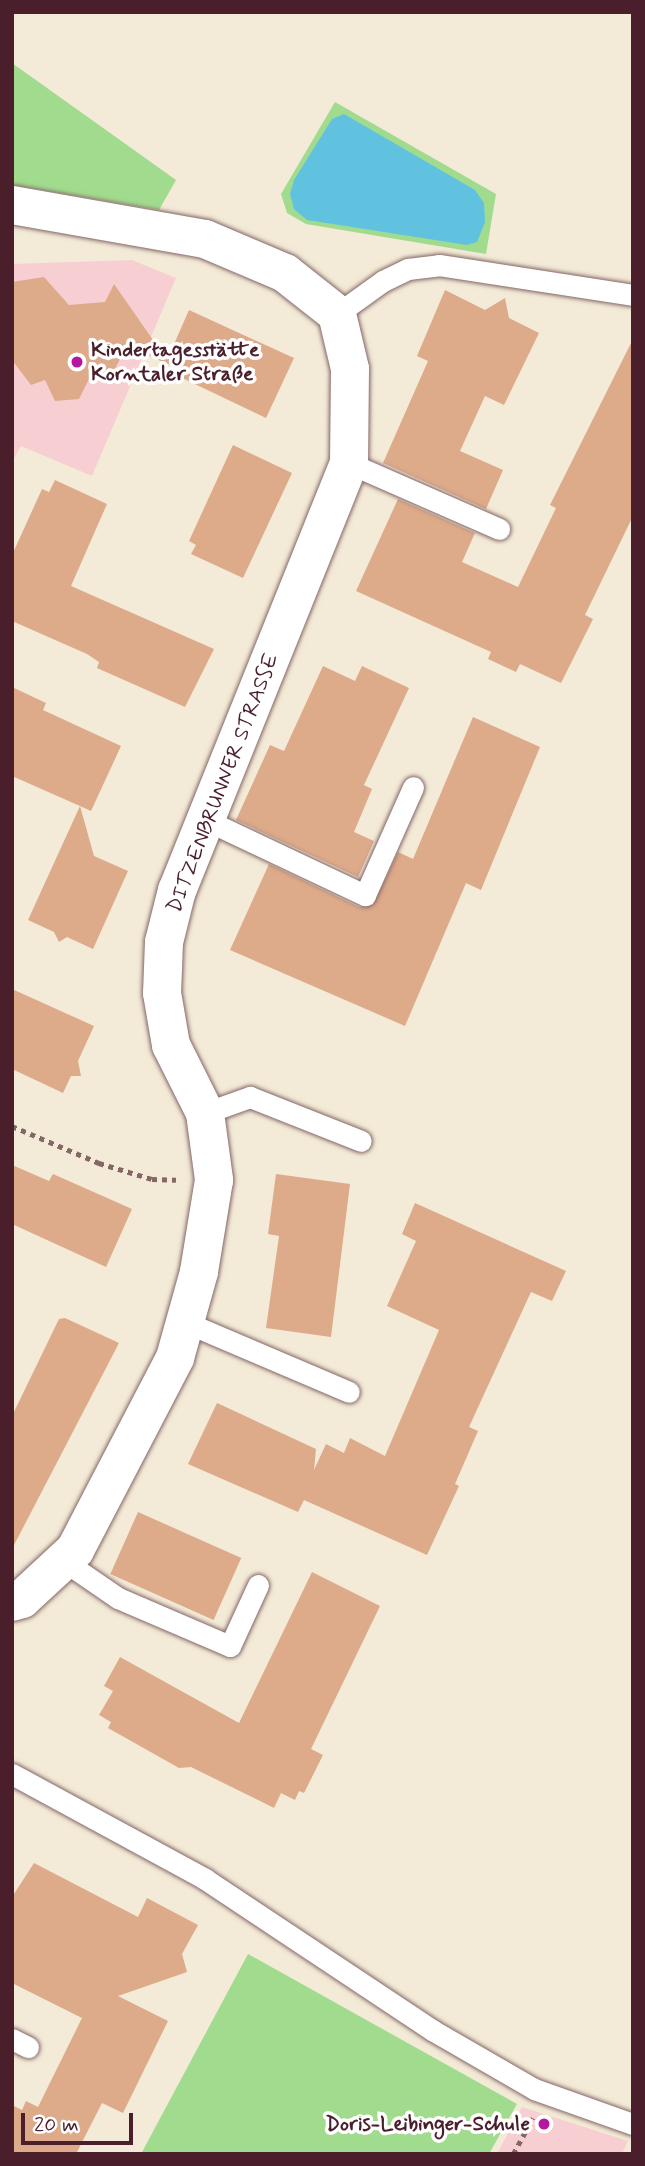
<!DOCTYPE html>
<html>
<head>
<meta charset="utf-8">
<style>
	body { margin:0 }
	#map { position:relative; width:645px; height:2166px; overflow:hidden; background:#f3ebd7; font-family:Mynerve,sans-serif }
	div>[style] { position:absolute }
	.built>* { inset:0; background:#f7cfd2 }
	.green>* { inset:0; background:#a1db8e }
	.water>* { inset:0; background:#61c2df }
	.building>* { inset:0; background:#ddaa8a; transform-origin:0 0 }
	.path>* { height:4.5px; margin-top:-2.25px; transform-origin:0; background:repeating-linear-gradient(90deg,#856667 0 5px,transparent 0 10px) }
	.roads { filter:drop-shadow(0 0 2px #856667) drop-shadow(0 0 2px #856667) }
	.lane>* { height:21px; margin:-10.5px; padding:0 10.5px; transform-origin:10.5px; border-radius:10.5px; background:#fff }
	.street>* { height:38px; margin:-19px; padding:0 19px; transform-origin:19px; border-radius:19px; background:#fff }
	.dots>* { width:19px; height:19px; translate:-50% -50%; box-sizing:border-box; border:4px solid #fff; border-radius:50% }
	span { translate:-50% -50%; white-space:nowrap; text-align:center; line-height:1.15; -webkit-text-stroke:7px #fff; paint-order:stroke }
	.poi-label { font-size:21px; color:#4a1f2b; font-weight:700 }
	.left { translate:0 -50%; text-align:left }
	.right { translate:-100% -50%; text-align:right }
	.street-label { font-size:21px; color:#4a1f2b }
	.frame { position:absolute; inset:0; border:14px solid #4a1f2b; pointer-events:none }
	.scale { position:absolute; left:21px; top:2113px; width:112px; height:32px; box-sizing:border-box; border:4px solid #4a1f2b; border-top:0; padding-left:9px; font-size:21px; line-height:24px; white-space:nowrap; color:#4a1f2b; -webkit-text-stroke:5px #fff; paint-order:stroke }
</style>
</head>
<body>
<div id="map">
	<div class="built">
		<i style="clip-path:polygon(132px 260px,176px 278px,92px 476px,21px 446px,12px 462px,12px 264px)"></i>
		<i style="clip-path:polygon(522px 2107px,628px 2141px,622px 2154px,497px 2154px)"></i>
	</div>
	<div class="green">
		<i style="clip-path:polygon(12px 63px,176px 180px,159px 210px,12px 185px)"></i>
		<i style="clip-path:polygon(335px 102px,496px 194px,486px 254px,306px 224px,287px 213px,281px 194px)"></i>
		<i style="clip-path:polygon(248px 1954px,517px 2104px,489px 2154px,141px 2154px)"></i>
	</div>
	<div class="water">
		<i style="clip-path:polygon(344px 114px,475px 190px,484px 203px,485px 222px,477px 242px,467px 245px,307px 220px,294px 209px,290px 194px,294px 180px,332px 119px)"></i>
	</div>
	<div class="building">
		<i style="clip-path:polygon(44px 277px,69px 305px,105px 302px,114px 284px,167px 360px,189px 310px,294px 358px,266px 418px,176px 375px,179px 369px,127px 346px,112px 374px,91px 375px,79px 399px,55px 401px,45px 380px,31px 385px,12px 360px,12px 282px)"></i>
		<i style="clip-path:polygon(445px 290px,485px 310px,505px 298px,509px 318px,539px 333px,504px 405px,485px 396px,460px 451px,503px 470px,486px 509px,383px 463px,428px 361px,417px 356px)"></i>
		<i style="clip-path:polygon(633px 339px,633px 516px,585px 615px,593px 619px,561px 683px,520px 664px,516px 672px,488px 659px,491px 652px,356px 591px,398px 499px,475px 533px,462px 562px,518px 587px,556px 508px,550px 505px)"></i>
		<i style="clip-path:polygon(233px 445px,292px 473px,243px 578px,191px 554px,196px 545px,189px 541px)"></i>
		<i style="clip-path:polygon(55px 480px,107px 504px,71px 586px,214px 649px,185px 707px,97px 668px,99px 662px,87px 654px,12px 621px,12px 555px,42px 489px,49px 492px)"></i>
		<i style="clip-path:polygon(323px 666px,355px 681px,362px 666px,409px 688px,364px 785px,372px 789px,354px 832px,374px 841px,358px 877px,236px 820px,270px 745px,284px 751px)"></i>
		<i style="clip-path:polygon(12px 687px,46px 703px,43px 710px,121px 746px,91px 811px,80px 806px,94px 856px,128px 871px,93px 949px,67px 937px,59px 942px,54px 932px,28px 920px,80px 806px,12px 776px)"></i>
		<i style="clip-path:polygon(473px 717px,540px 747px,481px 890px,466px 883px,405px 1026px,230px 950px,269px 864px,359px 907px,373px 905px,398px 852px,413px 859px)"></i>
		<i style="clip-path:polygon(12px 989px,94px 1026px,78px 1061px,81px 1076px,71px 1076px,63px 1093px,12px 1069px)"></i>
		<i style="clip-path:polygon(12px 1165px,49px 1181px,53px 1174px,132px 1209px,106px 1267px,12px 1224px)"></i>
		<i style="clip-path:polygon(276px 1174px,350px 1184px,331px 1337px,266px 1328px,279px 1236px,268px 1234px)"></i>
		<i style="clip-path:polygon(415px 1203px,566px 1271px,552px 1301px,531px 1292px,469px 1427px,478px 1431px,455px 1484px,459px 1486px,427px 1555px,304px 1500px,298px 1512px,188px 1464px,217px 1403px,316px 1449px,314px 1470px,326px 1444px,344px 1453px,350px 1438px,385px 1456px,439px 1330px,387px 1306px,416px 1241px,402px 1234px)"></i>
		<i style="clip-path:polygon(65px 1318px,119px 1343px,12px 1549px,12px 1416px,59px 1319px)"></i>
		<i style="left:138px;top:1512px;width:113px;height:68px;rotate:24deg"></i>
		<i style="clip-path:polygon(312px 1572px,380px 1606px,311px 1749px,323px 1755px,304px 1793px,299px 1791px,295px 1800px,281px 1793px,274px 1808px,191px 1767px,179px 1768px,108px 1728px,111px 1722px,99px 1715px,113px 1691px,104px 1686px,120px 1657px,239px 1723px)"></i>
		<i style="clip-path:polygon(34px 1863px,138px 1917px,147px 1898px,198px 1925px,182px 1954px,187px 1972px,118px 1996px,168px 2021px,123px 2113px,102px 2103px,76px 2154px,12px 2154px,12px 2105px,22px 2110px,26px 2101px,38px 2107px,82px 2018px,12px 1983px,12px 1897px)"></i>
	</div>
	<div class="path">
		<i style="left:12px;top:1126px;width:95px;rotate:23deg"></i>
		<i style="left:99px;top:1163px;width:55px;rotate:16.8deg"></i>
		<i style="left:152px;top:1179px;width:24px;rotate:2deg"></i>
		<i style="left:513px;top:2154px;width:41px;rotate:-60.9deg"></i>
	</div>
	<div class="roads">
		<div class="lane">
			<i style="left:337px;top:314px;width:57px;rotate:-35.7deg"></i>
			<i style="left:383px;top:281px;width:28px;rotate:-26deg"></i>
			<i style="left:408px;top:269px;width:31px;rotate:-7deg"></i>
			<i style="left:439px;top:265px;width:196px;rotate:8.8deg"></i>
			<i style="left:349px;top:463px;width:164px;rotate:23.7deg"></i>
			<i style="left:206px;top:820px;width:176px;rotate:25.3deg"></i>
			<i style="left:365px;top:895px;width:118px;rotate:-66deg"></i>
			<i style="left:205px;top:1113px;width:48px;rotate:-19.6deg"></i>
			<i style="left:250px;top:1097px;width:119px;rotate:21.6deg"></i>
			<i style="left:185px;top:1322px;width:178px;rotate:23.1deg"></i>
			<i style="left:64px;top:1561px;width:65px;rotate:34.4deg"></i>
			<i style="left:118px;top:1598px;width:122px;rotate:23.2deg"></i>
			<i style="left:230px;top:1646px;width:67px;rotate:-65.3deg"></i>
			<i style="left:12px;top:1774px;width:220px;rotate:28.5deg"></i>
			<i style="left:205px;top:1879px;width:273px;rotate:33.6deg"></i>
			<i style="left:432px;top:2030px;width:118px;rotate:30deg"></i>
			<i style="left:534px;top:2089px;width:105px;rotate:19.5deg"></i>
			<i style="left:12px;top:2039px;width:18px;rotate:27deg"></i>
		</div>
		<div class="street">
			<i style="left:12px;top:205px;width:196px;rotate:10deg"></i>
			<i style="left:205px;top:239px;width:87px;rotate:23deg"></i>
			<i style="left:285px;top:273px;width:66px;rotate:38.3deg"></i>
			<i style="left:337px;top:314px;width:57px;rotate:76.7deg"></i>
			<i style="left:350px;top:369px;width:94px;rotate:90.6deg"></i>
			<i style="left:349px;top:463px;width:460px;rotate:111.9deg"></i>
			<i style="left:177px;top:890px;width:54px;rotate:104deg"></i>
			<i style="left:164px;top:942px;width:51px;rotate:92.2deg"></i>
			<i style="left:162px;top:993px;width:53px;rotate:80.2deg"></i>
			<i style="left:171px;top:1045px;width:76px;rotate:63.4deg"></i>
			<i style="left:205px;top:1113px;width:68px;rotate:82.3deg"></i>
			<i style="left:214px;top:1180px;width:93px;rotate:99.3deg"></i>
			<i style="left:199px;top:1272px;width:89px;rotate:105.6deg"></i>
			<i style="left:175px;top:1358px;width:216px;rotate:117.5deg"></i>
			<i style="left:75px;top:1550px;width:72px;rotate:137.2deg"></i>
			<i style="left:22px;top:1599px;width:10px;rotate:163deg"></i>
		</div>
	</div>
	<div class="dots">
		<i style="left:77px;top:362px;background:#b5179e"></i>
		<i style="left:544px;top:2124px;background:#b5179e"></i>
	</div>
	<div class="poi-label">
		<span class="left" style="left:91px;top:362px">Kindertagesstätte<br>Korntaler Straße</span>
		<span class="right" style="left:530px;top:2124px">Doris-Leibinger-Schule</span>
	</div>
	<div class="street-label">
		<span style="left:223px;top:783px;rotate:-69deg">DITZENBRUNNER STRASSE</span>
	</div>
	<div class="frame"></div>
	<div class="scale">20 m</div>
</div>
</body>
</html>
